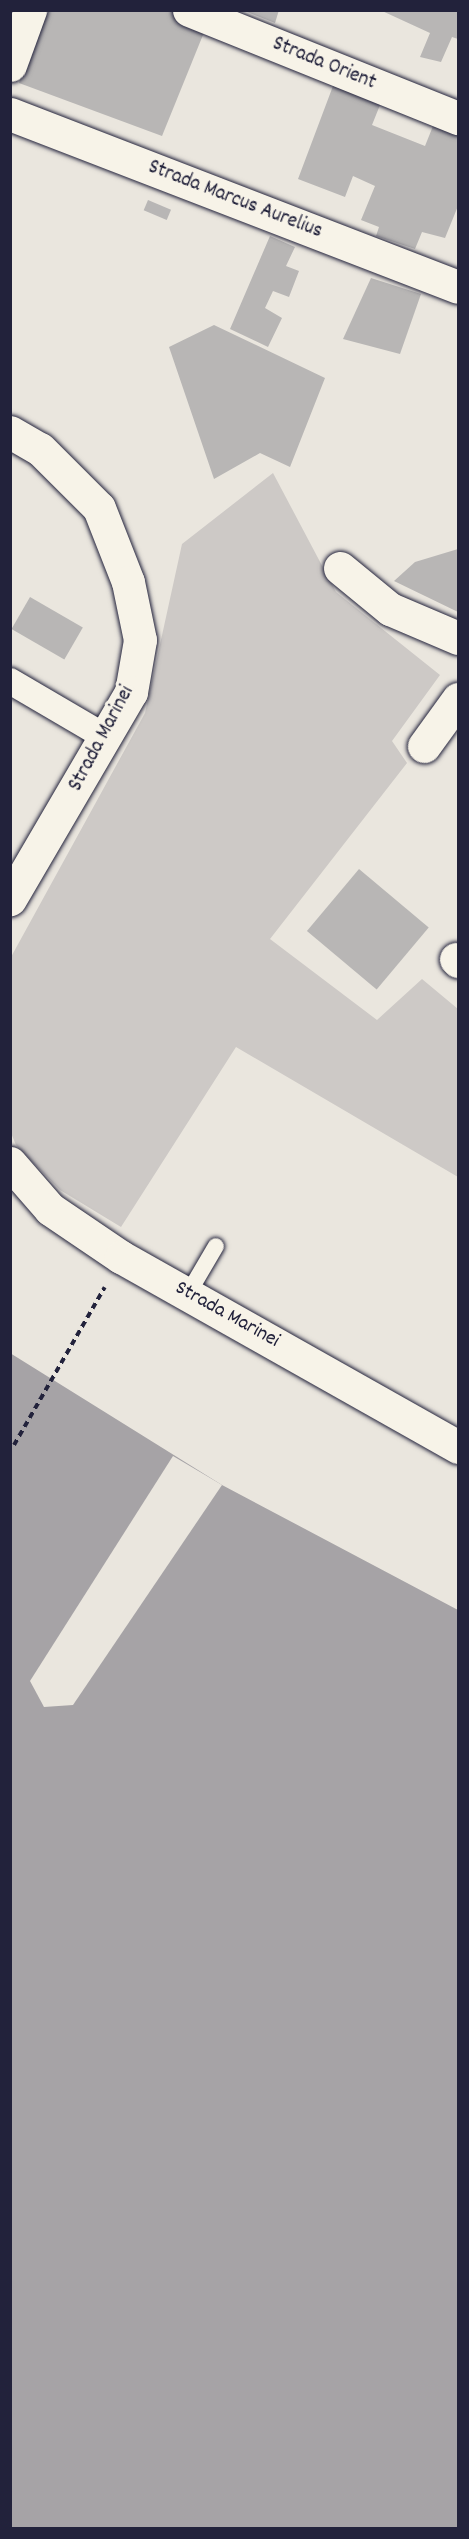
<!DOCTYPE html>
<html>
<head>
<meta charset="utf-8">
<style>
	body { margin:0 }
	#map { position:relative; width:469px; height:2539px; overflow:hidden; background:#eae6de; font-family:Dekko,sans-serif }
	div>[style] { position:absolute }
	.green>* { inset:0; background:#cdc9c6 }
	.water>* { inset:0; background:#a6a3a6 }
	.pier>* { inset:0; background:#eae6de }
	.building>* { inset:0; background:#b8b6b5; transform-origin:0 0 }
	.path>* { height:4px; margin-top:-2px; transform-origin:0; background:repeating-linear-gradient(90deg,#22223b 0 6px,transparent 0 10.5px) }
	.roads { filter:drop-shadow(0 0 2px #22223b) drop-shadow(0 0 2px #22223b) }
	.service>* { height:16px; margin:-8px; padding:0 8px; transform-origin:8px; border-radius:8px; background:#f7f3e8 }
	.pedestrian>* { height:26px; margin:-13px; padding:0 13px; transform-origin:13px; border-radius:13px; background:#f7f3e8 }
	.minor>* { height:33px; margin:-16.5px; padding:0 16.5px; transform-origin:16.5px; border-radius:16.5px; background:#f7f3e8 }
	span { translate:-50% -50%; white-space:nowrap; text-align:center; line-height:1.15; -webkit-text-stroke:6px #f7f3e8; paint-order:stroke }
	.street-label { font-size:21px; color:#22223b }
	.frame { position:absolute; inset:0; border:12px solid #22223b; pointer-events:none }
</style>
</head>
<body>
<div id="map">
	<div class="green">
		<i style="clip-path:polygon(273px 473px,336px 592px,440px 675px,392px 741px,407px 763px,270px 939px,377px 1020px,422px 979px,458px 1009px,458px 1177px,236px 1047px,121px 1227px,60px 1190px,16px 1145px,11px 1133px,11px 957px,145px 713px,182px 544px)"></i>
	</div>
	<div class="water">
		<i style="clip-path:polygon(10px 1353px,222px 1485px,458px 1610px,458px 2528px,11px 2528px)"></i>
	</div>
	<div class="pier">
		<i style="clip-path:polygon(173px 1456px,222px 1485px,73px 1705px,44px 1707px,30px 1681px)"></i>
	</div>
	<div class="building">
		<i style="clip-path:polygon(45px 10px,169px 10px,207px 25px,162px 136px,19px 83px)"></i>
		<i style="clip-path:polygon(242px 10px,279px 10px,275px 23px)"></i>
		<i style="clip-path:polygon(380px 10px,458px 10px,458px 39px,452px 37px,441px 62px,420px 57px,430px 33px)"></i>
		<i style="clip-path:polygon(336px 78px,384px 95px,372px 125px,425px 146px,437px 116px,458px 125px,458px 206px,445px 238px,422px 232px,415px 249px,376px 236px,379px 227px,361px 220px,375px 186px,353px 176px,345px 197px,298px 179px)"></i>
		<i style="left:148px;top:200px;width:25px;height:11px;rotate:23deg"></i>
		<i style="clip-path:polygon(270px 236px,295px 247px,286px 266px,299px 271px,289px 297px,273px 291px,265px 308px,282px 318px,268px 347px,230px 329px)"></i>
		<i style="clip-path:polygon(371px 278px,421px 294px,400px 354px,343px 339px)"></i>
		<i style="clip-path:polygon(214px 325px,325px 378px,290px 467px,260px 453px,214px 479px,169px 347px)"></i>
		<i style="clip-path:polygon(458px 549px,458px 612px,394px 581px,415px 562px)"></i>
		<i style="left:30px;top:597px;width:61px;height:37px;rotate:30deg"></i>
		<i style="left:359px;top:869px;width:91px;height:81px;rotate:40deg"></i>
	</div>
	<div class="path">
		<i style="left:14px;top:1445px;width:182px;rotate:-60.1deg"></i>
	</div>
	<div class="roads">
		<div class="service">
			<i style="left:189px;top:1292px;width:53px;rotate:-59.6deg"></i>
		</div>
		<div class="pedestrian">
			<i style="left:10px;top:681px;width:113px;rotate:30.4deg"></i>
		</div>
		<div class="minor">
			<i style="left:189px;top:10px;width:290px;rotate:21.9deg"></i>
			<i style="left:10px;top:65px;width:59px;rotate:-70deg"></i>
			<i style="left:10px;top:114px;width:480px;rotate:21.1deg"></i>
			<i style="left:10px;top:432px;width:34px;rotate:30deg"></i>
			<i style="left:40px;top:449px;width:83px;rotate:45deg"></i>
			<i style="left:99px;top:508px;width:79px;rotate:68.6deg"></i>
			<i style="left:128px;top:582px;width:59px;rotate:78.3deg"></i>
			<i style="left:140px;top:640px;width:53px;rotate:99.8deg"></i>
			<i style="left:131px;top:692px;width:240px;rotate:120.3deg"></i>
			<i style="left:340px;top:568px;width:65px;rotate:39.4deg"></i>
			<i style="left:390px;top:609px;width:74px;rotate:23.1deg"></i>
			<i style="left:424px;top:746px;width:58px;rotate:-54.1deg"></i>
			<i style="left:456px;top:959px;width:3px;rotate:45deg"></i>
			<i style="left:10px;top:1163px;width:61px;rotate:49deg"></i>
			<i style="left:50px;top:1209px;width:86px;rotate:34.1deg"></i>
			<i style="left:121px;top:1257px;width:387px;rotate:29.4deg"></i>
		</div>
	</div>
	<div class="street-label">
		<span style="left:324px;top:64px;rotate:22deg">Strada Orient</span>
		<span style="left:235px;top:200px;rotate:21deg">Strada Marcus Aurelius</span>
		<span style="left:102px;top:739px;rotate:-62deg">Strada Marinei</span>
		<span style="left:227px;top:1315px;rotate:29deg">Strada Marinei</span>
	</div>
	<div class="frame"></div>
</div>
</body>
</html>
